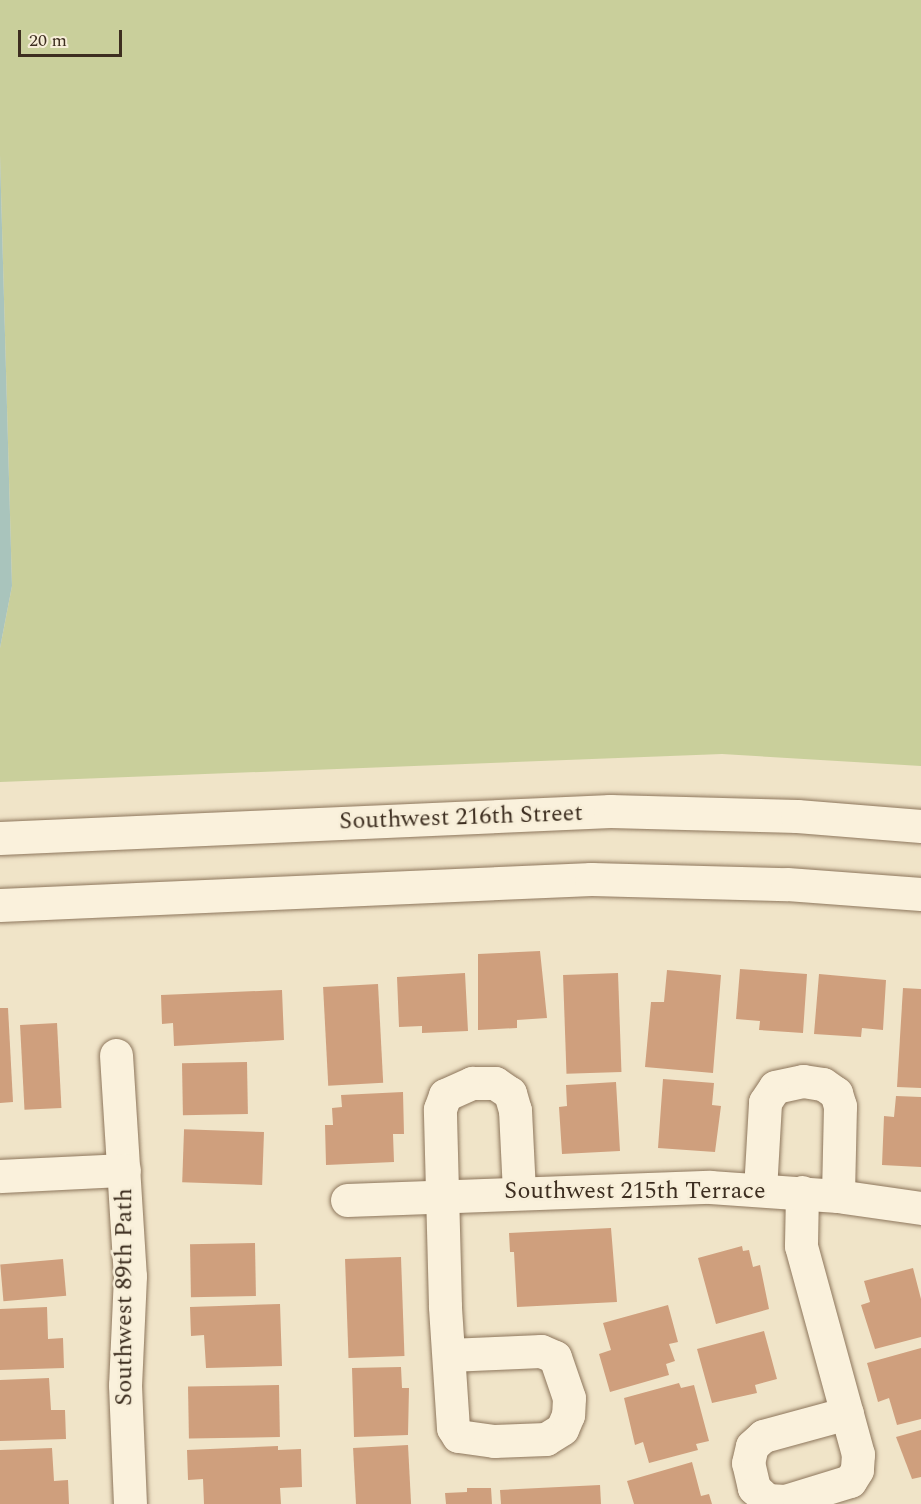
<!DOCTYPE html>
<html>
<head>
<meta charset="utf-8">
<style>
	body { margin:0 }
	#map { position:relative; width:921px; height:1504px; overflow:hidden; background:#f0e4c8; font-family:Spectral,serif }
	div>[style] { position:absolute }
	.green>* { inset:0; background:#c9cf9b }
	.water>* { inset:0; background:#a9c4bc }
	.building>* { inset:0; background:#cf9f7d; transform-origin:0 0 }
	.roads { filter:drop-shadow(0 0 2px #8d765c) drop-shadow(0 0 2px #8d765c) }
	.minor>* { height:33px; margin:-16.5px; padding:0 16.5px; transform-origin:16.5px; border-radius:16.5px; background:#faf1dc }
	span { translate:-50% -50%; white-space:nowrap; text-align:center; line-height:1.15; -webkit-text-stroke:5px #f7eed8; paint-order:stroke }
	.street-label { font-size:24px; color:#3d2e20 }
	.scale { position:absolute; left:18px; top:30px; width:104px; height:27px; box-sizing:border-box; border:3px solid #3d2e20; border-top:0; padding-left:8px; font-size:18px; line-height:21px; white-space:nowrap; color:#3d2e20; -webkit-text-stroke:4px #f7eed8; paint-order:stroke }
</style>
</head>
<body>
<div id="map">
	<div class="green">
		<i style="clip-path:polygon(0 0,921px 0,921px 766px,722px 754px,0 782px,0 648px,12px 586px,0 155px)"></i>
	</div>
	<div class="water">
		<i style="clip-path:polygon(0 155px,12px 586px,0 648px)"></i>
	</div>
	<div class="building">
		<i style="clip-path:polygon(540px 951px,547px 1018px,517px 1020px,517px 1028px,478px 1030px,478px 954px)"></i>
		<i style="clip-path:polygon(740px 969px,807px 974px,803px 1033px,759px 1030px,760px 1021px,736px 1019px)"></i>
		<i style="clip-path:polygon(667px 970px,721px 975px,713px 1073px,645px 1067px,651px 1002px,664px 1002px)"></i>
		<i style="clip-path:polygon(465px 973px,468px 1031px,422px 1033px,422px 1026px,399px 1027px,397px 977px)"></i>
		<i style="left:618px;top:973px;width:99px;height:55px;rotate:88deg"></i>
		<i style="clip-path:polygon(819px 974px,886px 980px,883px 1030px,862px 1028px,861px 1037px,814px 1034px)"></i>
		<i style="left:378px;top:984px;width:99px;height:55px;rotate:87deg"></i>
		<i style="clip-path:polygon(903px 988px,921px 989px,921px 1088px,897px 1087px)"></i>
		<i style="clip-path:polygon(282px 990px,284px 1040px,174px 1046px,173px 1023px,162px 1024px,161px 995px)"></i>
		<i style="clip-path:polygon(0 1008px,8px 1008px,13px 1102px,0 1103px)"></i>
		<i style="left:57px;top:1023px;width:85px;height:37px;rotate:87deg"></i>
		<i style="left:247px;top:1062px;width:52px;height:65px;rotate:89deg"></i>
		<i style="clip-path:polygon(663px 1079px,714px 1083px,712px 1105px,721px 1106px,715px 1152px,658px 1148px)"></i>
		<i style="clip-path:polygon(616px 1082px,620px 1151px,562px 1154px,559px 1107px,567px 1106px,566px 1085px)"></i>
		<i style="clip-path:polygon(403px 1092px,404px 1134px,393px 1134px,394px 1162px,326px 1165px,325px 1125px,333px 1125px,332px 1108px,342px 1107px,341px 1095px)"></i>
		<i style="clip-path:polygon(896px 1096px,921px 1097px,921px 1167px,882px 1165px,884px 1116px,894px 1117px)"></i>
		<i style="left:264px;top:1132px;width:53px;height:80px;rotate:92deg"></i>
		<i style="clip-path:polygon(611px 1228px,617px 1302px,517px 1307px,514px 1252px,510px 1252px,509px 1233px)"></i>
		<i style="left:255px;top:1243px;width:53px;height:65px;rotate:89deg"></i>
		<i style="clip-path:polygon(742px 1246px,743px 1251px,749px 1250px,753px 1267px,760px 1265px,769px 1309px,716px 1324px,698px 1258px)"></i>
		<i style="left:401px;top:1257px;width:99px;height:56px;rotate:88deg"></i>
		<i style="left:63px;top:1259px;width:37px;height:63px;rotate:85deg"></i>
		<i style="clip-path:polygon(913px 1268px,921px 1299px,921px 1337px,875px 1349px,861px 1305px,870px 1302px,864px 1281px)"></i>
		<i style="clip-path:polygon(280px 1304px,282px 1366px,206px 1368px,204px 1335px,191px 1336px,190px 1307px)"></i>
		<i style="clip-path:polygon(668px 1305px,678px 1342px,669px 1344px,675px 1361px,666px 1364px,669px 1375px,610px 1392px,599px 1354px,611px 1350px,603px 1323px)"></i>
		<i style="clip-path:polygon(47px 1307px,48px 1339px,63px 1338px,64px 1368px,0 1370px,0 1309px)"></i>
		<i style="clip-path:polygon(764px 1331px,777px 1379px,755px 1385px,757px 1393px,712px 1403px,697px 1349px)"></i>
		<i style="clip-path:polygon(921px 1348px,921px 1419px,897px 1425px,889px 1398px,878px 1402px,867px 1363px)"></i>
		<i style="clip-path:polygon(401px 1367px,402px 1388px,409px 1388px,408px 1435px,354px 1437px,352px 1368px)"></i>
		<i style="clip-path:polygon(49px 1378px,51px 1410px,65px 1410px,66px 1439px,0 1441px,0 1380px)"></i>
		<i style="clip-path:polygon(679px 1383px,681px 1388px,694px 1385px,709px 1441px,696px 1444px,698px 1450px,649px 1463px,643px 1442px,635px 1445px,624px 1398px)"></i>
		<i style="left:279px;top:1385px;width:52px;height:91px;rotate:89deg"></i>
		<i style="clip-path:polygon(921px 1430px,921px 1477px,912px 1479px,896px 1437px)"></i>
		<i style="left:408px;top:1445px;width:59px;height:55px;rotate:87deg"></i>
		<i style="clip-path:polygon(278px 1446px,278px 1450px,301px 1449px,302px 1487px,280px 1488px,281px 1504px,204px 1504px,203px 1479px,188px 1480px,187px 1450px)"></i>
		<i style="clip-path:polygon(52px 1448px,54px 1481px,68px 1480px,69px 1504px,0 1504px,0 1450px)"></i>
		<i style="clip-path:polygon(692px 1462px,701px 1496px,709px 1494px,712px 1504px,634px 1504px,627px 1481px)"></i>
		<i style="clip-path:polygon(600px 1485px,601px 1504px,501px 1504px,500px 1490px)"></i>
		<i style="clip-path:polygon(467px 1488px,491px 1488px,492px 1504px,446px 1504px,445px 1493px,467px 1492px)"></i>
	</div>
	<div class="roads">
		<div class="minor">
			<i style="left:0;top:838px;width:611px;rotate:-2.53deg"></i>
			<i style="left:610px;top:811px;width:187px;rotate:1.5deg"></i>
			<i style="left:797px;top:816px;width:124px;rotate:4.6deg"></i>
			<i style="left:0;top:905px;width:592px;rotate:-2.52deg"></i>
			<i style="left:591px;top:879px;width:196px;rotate:1.5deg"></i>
			<i style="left:787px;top:884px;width:134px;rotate:4.3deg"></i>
			<i style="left:116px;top:1055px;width:221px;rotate:86.4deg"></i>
			<i style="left:130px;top:1276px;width:109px;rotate:92.6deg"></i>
			<i style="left:125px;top:1385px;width:119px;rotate:87.6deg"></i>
			<i style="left:0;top:1176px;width:124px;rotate:-2.8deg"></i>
			<i style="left:760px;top:1190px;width:88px;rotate:-86.7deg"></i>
			<i style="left:765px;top:1102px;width:18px;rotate:-56deg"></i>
			<i style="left:775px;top:1087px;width:29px;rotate:-12deg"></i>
			<i style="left:803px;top:1081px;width:20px;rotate:9deg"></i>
			<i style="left:823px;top:1084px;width:16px;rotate:35deg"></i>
			<i style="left:836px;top:1093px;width:14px;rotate:73deg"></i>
			<i style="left:840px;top:1106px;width:90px;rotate:91.3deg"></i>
			<i style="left:802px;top:1192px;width:54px;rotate:91.1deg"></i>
			<i style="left:801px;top:1246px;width:216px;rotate:74.7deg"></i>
			<i style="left:858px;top:1454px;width:16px;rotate:94deg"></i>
			<i style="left:857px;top:1470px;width:13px;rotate:122deg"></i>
			<i style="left:850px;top:1481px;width:68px;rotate:162.9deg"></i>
			<i style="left:785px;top:1501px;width:18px;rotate:-177deg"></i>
			<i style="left:767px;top:1500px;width:18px;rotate:-137deg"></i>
			<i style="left:754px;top:1488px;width:26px;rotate:-103deg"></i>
			<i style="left:748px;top:1463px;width:17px;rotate:-77deg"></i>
			<i style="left:752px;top:1446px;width:15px;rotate:-42deg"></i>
			<i style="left:763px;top:1436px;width:87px;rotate:-15.3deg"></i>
			<i style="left:347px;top:1200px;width:363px;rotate:-2.1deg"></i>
			<i style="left:710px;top:1187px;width:128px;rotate:4deg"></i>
			<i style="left:838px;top:1196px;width:84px;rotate:8.2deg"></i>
			<i style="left:449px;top:1355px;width:92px;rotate:-2.5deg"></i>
			<i style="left:541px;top:1351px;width:15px;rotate:23deg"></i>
			<i style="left:555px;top:1357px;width:43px;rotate:71.1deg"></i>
			<i style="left:569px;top:1398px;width:17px;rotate:93deg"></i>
			<i style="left:568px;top:1415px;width:15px;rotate:113deg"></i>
			<i style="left:562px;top:1429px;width:19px;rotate:148deg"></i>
			<i style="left:546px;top:1439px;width:52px;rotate:177.8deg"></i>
			<i style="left:494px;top:1441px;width:36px;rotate:-172deg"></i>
			<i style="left:458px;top:1436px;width:9px;rotate:-122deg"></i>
			<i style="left:453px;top:1428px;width:122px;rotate:-93.8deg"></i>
			<i style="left:445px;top:1306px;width:197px;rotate:-91.5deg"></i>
			<i style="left:440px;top:1109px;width:15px;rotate:-70deg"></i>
			<i style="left:445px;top:1095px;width:30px;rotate:-24deg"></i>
			<i style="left:472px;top:1083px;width:23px"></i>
			<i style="left:495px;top:1083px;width:18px;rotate:34deg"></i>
			<i style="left:510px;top:1093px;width:18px;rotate:74deg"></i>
			<i style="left:515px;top:1110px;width:82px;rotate:87.2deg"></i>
		</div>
	</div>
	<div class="street-label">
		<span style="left:461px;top:818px;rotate:-2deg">Southwest 216th Street</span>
		<span style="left:635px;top:1192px">Southwest 215th Terrace</span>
		<span style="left:125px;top:1297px;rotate:-90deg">Southwest 89th Path</span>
	</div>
	<div class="scale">20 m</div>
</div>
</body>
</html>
